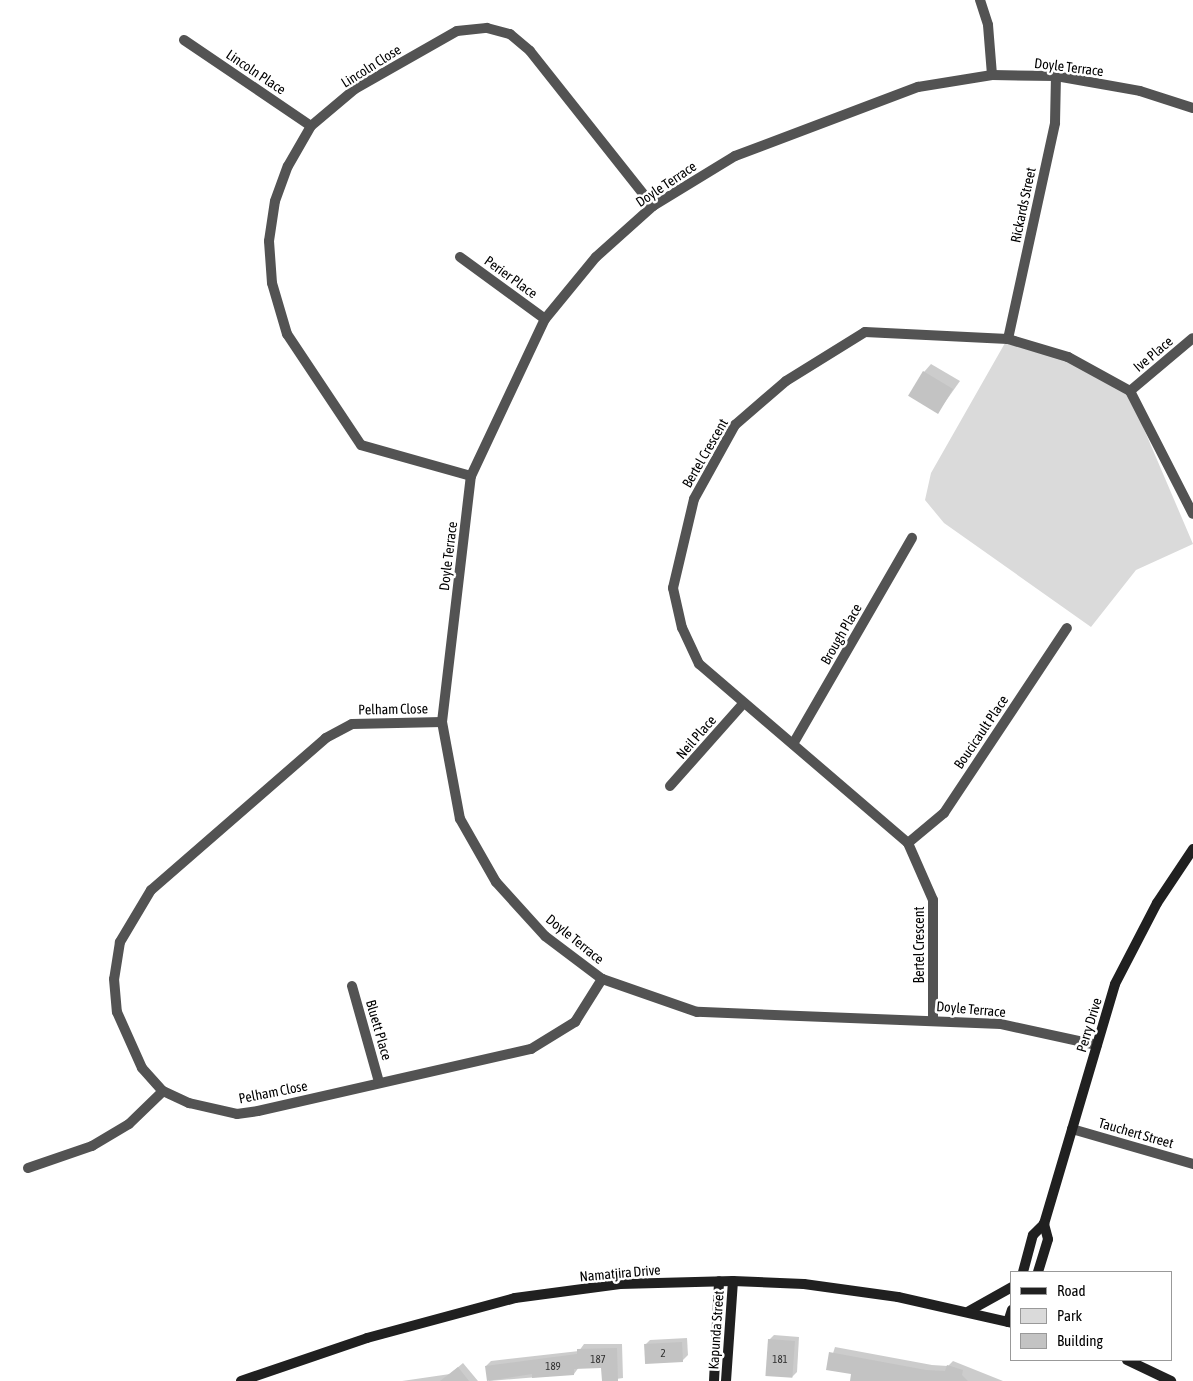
<!DOCTYPE html>
<html>
<head>
<meta charset="utf-8">
<style>
	body { margin:0 }
	#map { position:relative; width:1193px; height:1381px; overflow:hidden; background:#fff; font-family:"Asap Condensed",sans-serif }
	div>[style] { position:absolute }
	.green>* { inset:0; background:#dadada }
	.shadow>* { inset:0; background:#0003 }
	.building>* { inset:0; background:#c3c3c3; transform-origin:0 0 }
	.street>* { height:10px; margin:-5px; padding:0 5px; transform-origin:5px; border-radius:5px; background:#535353 }
	.secondary>* { height:10px; margin:-5px; padding:0 5px; transform-origin:5px; border-radius:5px; background:#202020 }
	span { translate:-50% -50%; white-space:nowrap; text-align:center; line-height:1.15; -webkit-text-stroke:5px #fff; paint-order:stroke }
	.number-label { font-size:11px; color:#313131 }
	.number-label span { -webkit-text-stroke-width:0 }
	.street-label { font-size:14px; color:#000 }
	.legend { position:absolute; left:1010px; top:1271px; width:162px; height:90px; box-sizing:border-box; background:#fff; border:1px solid #999; margin:0; padding:6px 9px; list-style:none; font-size:15px; color:#000 }
	.legend li { display:flex; align-items:center; gap:10px; height:25px }
	.legend b { width:25px; border:1px solid #999 }
</style>
</head>
<body>
<div id="map">
	<div class="green">
		<i style="clip-path:polygon(1005px 343px,1066px 360px,1129px 394px,1193px 544px,1136px 570px,1091px 627px,944px 523px,925px 500px,931px 473px)"></i>
	</div>
	<div class="shadow">
		<i style="clip-path:polygon(931px 364px,960px 381px,938px 412px,924px 372px)"></i>
		<i style="clip-path:polygon(774px 1335px,799px 1337px,797px 1372px,792px 1377px,769px 1340px)"></i>
		<i style="clip-path:polygon(687px 1338px,688px 1355px,683px 1360px,645px 1345px,650px 1340px)"></i>
		<i style="clip-path:polygon(584px 1344px,622px 1344px,623px 1378px,603px 1381px,603px 1367px,579px 1367px,574px 1374px,489px 1381px,486px 1366px,491px 1361px,579px 1351px)"></i>
		<i style="clip-path:polygon(835px 1347px,932px 1365px,948px 1366px,953px 1361px,1003px 1381px,852px 1381px,853px 1373px,828px 1369px)"></i>
		<i style="clip-path:polygon(463px 1363px,478px 1381px,402px 1381px,450px 1374px)"></i>
	</div>
	<div class="building">
		<i style="left:923px;top:371px;width:35px;height:29px;rotate:31deg"></i>
		<i style="left:768px;top:1339px;width:27px;height:37px;rotate:4deg"></i>
		<i style="left:682px;top:1342px;width:20px;height:38px;rotate:87deg"></i>
		<i style="clip-path:polygon(617px 1348px,618px 1381px,602px 1381px,601px 1368px,574px 1369px,574px 1375px,532px 1378px,532px 1374px,487px 1381px,485px 1366px,577px 1354px,577px 1349px)"></i>
		<i style="clip-path:polygon(829px 1352px,926px 1370px,945px 1371px,947px 1365px,963px 1370px,962px 1375px,968px 1381px,850px 1381px,851px 1374px,826px 1370px)"></i>
		<i style="clip-path:polygon(458px 1367px,469px 1381px,440px 1381px)"></i>
	</div>
	<div class="street">
		<i style="left:980px;top:0;width:26px;rotate:72deg"></i>
		<i style="left:988px;top:25px;width:50px;rotate:85.4deg"></i>
		<i style="left:184px;top:40px;width:153px;rotate:34.1deg"></i>
		<i style="left:460px;top:257px;width:105px;rotate:36.1deg"></i>
		<i style="left:1008px;top:339px;width:221px;rotate:-77.7deg"></i>
		<i style="left:1055px;top:123px;width:47px;rotate:-88.8deg"></i>
		<i style="left:1130px;top:391px;width:82px;rotate:-40.1deg"></i>
		<i style="left:471px;top:476px;width:114px;rotate:-164.3deg"></i>
		<i style="left:361px;top:445px;width:133px;rotate:-123.7deg"></i>
		<i style="left:287px;top:334px;width:53px;rotate:-106.4deg"></i>
		<i style="left:272px;top:283px;width:42px;rotate:-94.1deg"></i>
		<i style="left:269px;top:241px;width:40px;rotate:-81.5deg"></i>
		<i style="left:275px;top:201px;width:37px;rotate:-70deg"></i>
		<i style="left:288px;top:166px;width:46px;rotate:-60.1deg"></i>
		<i style="left:311px;top:126px;width:57px;rotate:-40.1deg"></i>
		<i style="left:355px;top:89px;width:117px;rotate:-29.6deg"></i>
		<i style="left:457px;top:31px;width:30px;rotate:-6deg"></i>
		<i style="left:487px;top:28px;width:24px;rotate:15deg"></i>
		<i style="left:510px;top:34px;width:26px;rotate:40deg"></i>
		<i style="left:530px;top:51px;width:198px;rotate:51.6deg"></i>
		<i style="left:442px;top:722px;width:90px;rotate:178.7deg"></i>
		<i style="left:352px;top:724px;width:30px;rotate:152deg"></i>
		<i style="left:326px;top:738px;width:232px;rotate:139deg"></i>
		<i style="left:151px;top:890px;width:61px;rotate:120.8deg"></i>
		<i style="left:120px;top:942px;width:37px;rotate:99deg"></i>
		<i style="left:114px;top:979px;width:33px;rotate:85deg"></i>
		<i style="left:117px;top:1012px;width:61px;rotate:65.9deg"></i>
		<i style="left:142px;top:1068px;width:31px;rotate:48deg"></i>
		<i style="left:163px;top:1091px;width:29px;rotate:25deg"></i>
		<i style="left:189px;top:1103px;width:49px;rotate:12.9deg"></i>
		<i style="left:237px;top:1114px;width:21px;rotate:-8deg"></i>
		<i style="left:258px;top:1111px;width:280px;rotate:-12.8deg"></i>
		<i style="left:531px;top:1049px;width:52px;rotate:-31.5deg"></i>
		<i style="left:575px;top:1022px;width:51px;rotate:-57.9deg"></i>
		<i style="left:793px;top:744px;width:238px;rotate:-60deg"></i>
		<i style="left:670px;top:786px;width:108px;rotate:-48.4deg"></i>
		<i style="left:908px;top:843px;width:47px;rotate:-39.8deg"></i>
		<i style="left:944px;top:813px;width:222px;rotate:-56.4deg"></i>
		<i style="left:352px;top:986px;width:100px;rotate:74.3deg"></i>
		<i style="left:933px;top:1019px;width:119px;rotate:-90deg"></i>
		<i style="left:933px;top:900px;width:62px;rotate:-113.7deg"></i>
		<i style="left:908px;top:843px;width:275px;rotate:-139.4deg"></i>
		<i style="left:699px;top:664px;width:40px;rotate:-115deg"></i>
		<i style="left:682px;top:628px;width:41px;rotate:-102.7deg"></i>
		<i style="left:673px;top:588px;width:91px;rotate:-76.7deg"></i>
		<i style="left:694px;top:499px;width:85px;rotate:-61deg"></i>
		<i style="left:735px;top:425px;width:67px;rotate:-40.8deg"></i>
		<i style="left:786px;top:381px;width:93px;rotate:-31.8deg"></i>
		<i style="left:865px;top:332px;width:143px;rotate:2.8deg"></i>
		<i style="left:1008px;top:339px;width:63px;rotate:16.7deg"></i>
		<i style="left:1068px;top:357px;width:71px;rotate:28.7deg"></i>
		<i style="left:1130px;top:391px;width:138px;rotate:62.9deg"></i>
		<i style="left:1097px;top:1045px;width:98px;rotate:-167.7deg"></i>
		<i style="left:1001px;top:1024px;width:304px;rotate:-177.7deg"></i>
		<i style="left:697px;top:1012px;width:101px;rotate:-160.8deg"></i>
		<i style="left:602px;top:979px;width:71px;rotate:-143deg"></i>
		<i style="left:545px;top:936px;width:73px;rotate:-132.2deg"></i>
		<i style="left:496px;top:882px;width:73px;rotate:-119.7deg"></i>
		<i style="left:460px;top:819px;width:99px;rotate:-100.5deg"></i>
		<i style="left:442px;top:722px;width:248px;rotate:-83.3deg"></i>
		<i style="left:471px;top:476px;width:174px;rotate:-64.8deg"></i>
		<i style="left:545px;top:319px;width:80px;rotate:-50.6deg"></i>
		<i style="left:596px;top:257px;width:76px;rotate:-41.8deg"></i>
		<i style="left:653px;top:206px;width:96px;rotate:-31.4deg"></i>
		<i style="left:735px;top:156px;width:196px;rotate:-20.7deg"></i>
		<i style="left:918px;top:87px;width:75px;rotate:-9.2deg"></i>
		<i style="left:992px;top:75px;width:64px;rotate:0.9deg"></i>
		<i style="left:1056px;top:76px;width:85px;rotate:10.1deg"></i>
		<i style="left:1140px;top:91px;width:56px;rotate:17.8deg"></i>
		<i style="left:1072px;top:1129px;width:126px;rotate:16.1deg"></i>
		<i style="left:28px;top:1168px;width:68px;rotate:-19deg"></i>
		<i style="left:92px;top:1146px;width:43px;rotate:-30.7deg"></i>
		<i style="left:129px;top:1124px;width:47px;rotate:-44.1deg"></i>
	</div>
	<div class="secondary">
		<i style="left:1023px;top:1272px;width:38px;rotate:-75deg"></i>
		<i style="left:1033px;top:1235px;width:16px;rotate:-45deg"></i>
		<i style="left:1044px;top:1224px;width:250px;rotate:-73.5deg"></i>
		<i style="left:1115px;top:984px;width:91px;rotate:-62.6deg"></i>
		<i style="left:1157px;top:903px;width:65px;rotate:-56.3deg"></i>
		<i style="left:1038px;top:1272px;width:34px;rotate:-73deg"></i>
		<i style="left:1048px;top:1239px;width:16px;rotate:-105deg"></i>
		<i style="left:969px;top:1311px;width:49px;rotate:-29.2deg"></i>
		<i style="left:1008px;top:1322px;width:13px;rotate:-72deg"></i>
		<i style="left:1127px;top:1360px;width:49px;rotate:25.5deg"></i>
		<i style="left:241px;top:1381px;width:133px;rotate:-18.8deg"></i>
		<i style="left:367px;top:1338px;width:153px;rotate:-15.1deg"></i>
		<i style="left:515px;top:1298px;width:106px;rotate:-7.6deg"></i>
		<i style="left:620px;top:1284px;width:113px;rotate:-1.5deg"></i>
		<i style="left:733px;top:1281px;width:71px;rotate:2.4deg"></i>
		<i style="left:804px;top:1284px;width:95px;rotate:7.9deg"></i>
		<i style="left:898px;top:1297px;width:117px;rotate:12.8deg"></i>
		<i style="left:714px;top:1381px;width:100px;rotate:-87.1deg"></i>
		<i style="left:726px;top:1381px;width:100px;rotate:-86deg"></i>
	</div>
	<div class="number-label">
		<span style="left:663px;top:1353px">2</span>
		<span style="left:598px;top:1359px">187</span>
		<span style="left:780px;top:1359px">181</span>
		<span style="left:553px;top:1366px">189</span>
	</div>
	<div class="street-label">
		<span style="left:371px;top:66px;rotate:-32deg">Lincoln Close</span>
		<span style="left:1069px;top:67px;rotate:7deg">Doyle Terrace</span>
		<span style="left:256px;top:72px;rotate:34deg">Lincoln Place</span>
		<span style="left:666px;top:184px;rotate:-34deg">Doyle Terrace</span>
		<span style="left:1023px;top:205px;rotate:-78deg">Rickards Street</span>
		<span style="left:511px;top:277px;rotate:36deg">Perier Place</span>
		<span style="left:1153px;top:354px;rotate:-40deg">Ive Place</span>
		<span style="left:705px;top:453px;rotate:-60deg">Bertel Crescent</span>
		<span style="left:448px;top:556px;rotate:-83deg">Doyle Terrace</span>
		<span style="left:841px;top:634px;rotate:-60deg">Brough Place</span>
		<span style="left:393px;top:709px;rotate:-1deg">Pelham Close</span>
		<span style="left:981px;top:732px;rotate:-56deg">Boucicault Place</span>
		<span style="left:696px;top:737px;rotate:-49deg">Neil Place</span>
		<span style="left:575px;top:939px;rotate:39deg">Doyle Terrace</span>
		<span style="left:919px;top:945px;rotate:-90deg">Bertel Crescent</span>
		<span style="left:971px;top:1009px;rotate:5deg">Doyle Terrace</span>
		<span style="left:1089px;top:1025px;rotate:-73deg">Perry Drive</span>
		<span style="left:379px;top:1030px;rotate:74deg">Bluett Place</span>
		<span style="left:273px;top:1092px;rotate:-11deg">Pelham Close</span>
		<span style="left:1136px;top:1133px;rotate:16deg">Tauchert Street</span>
		<span style="left:620px;top:1273px;rotate:-5deg">Namatjira Drive</span>
		<span style="left:716px;top:1330px;rotate:-86deg">Kapunda Street</span>
	</div>
	<ul class="legend">
	<li><b style="height:6px;background:#202020"></b>Road</li>
	<li><b style="height:14px;background:#dadada"></b>Park</li>
	<li><b style="height:14px;background:#c3c3c3"></b>Building</li>
	</ul>
</div>
</body>
</html>
